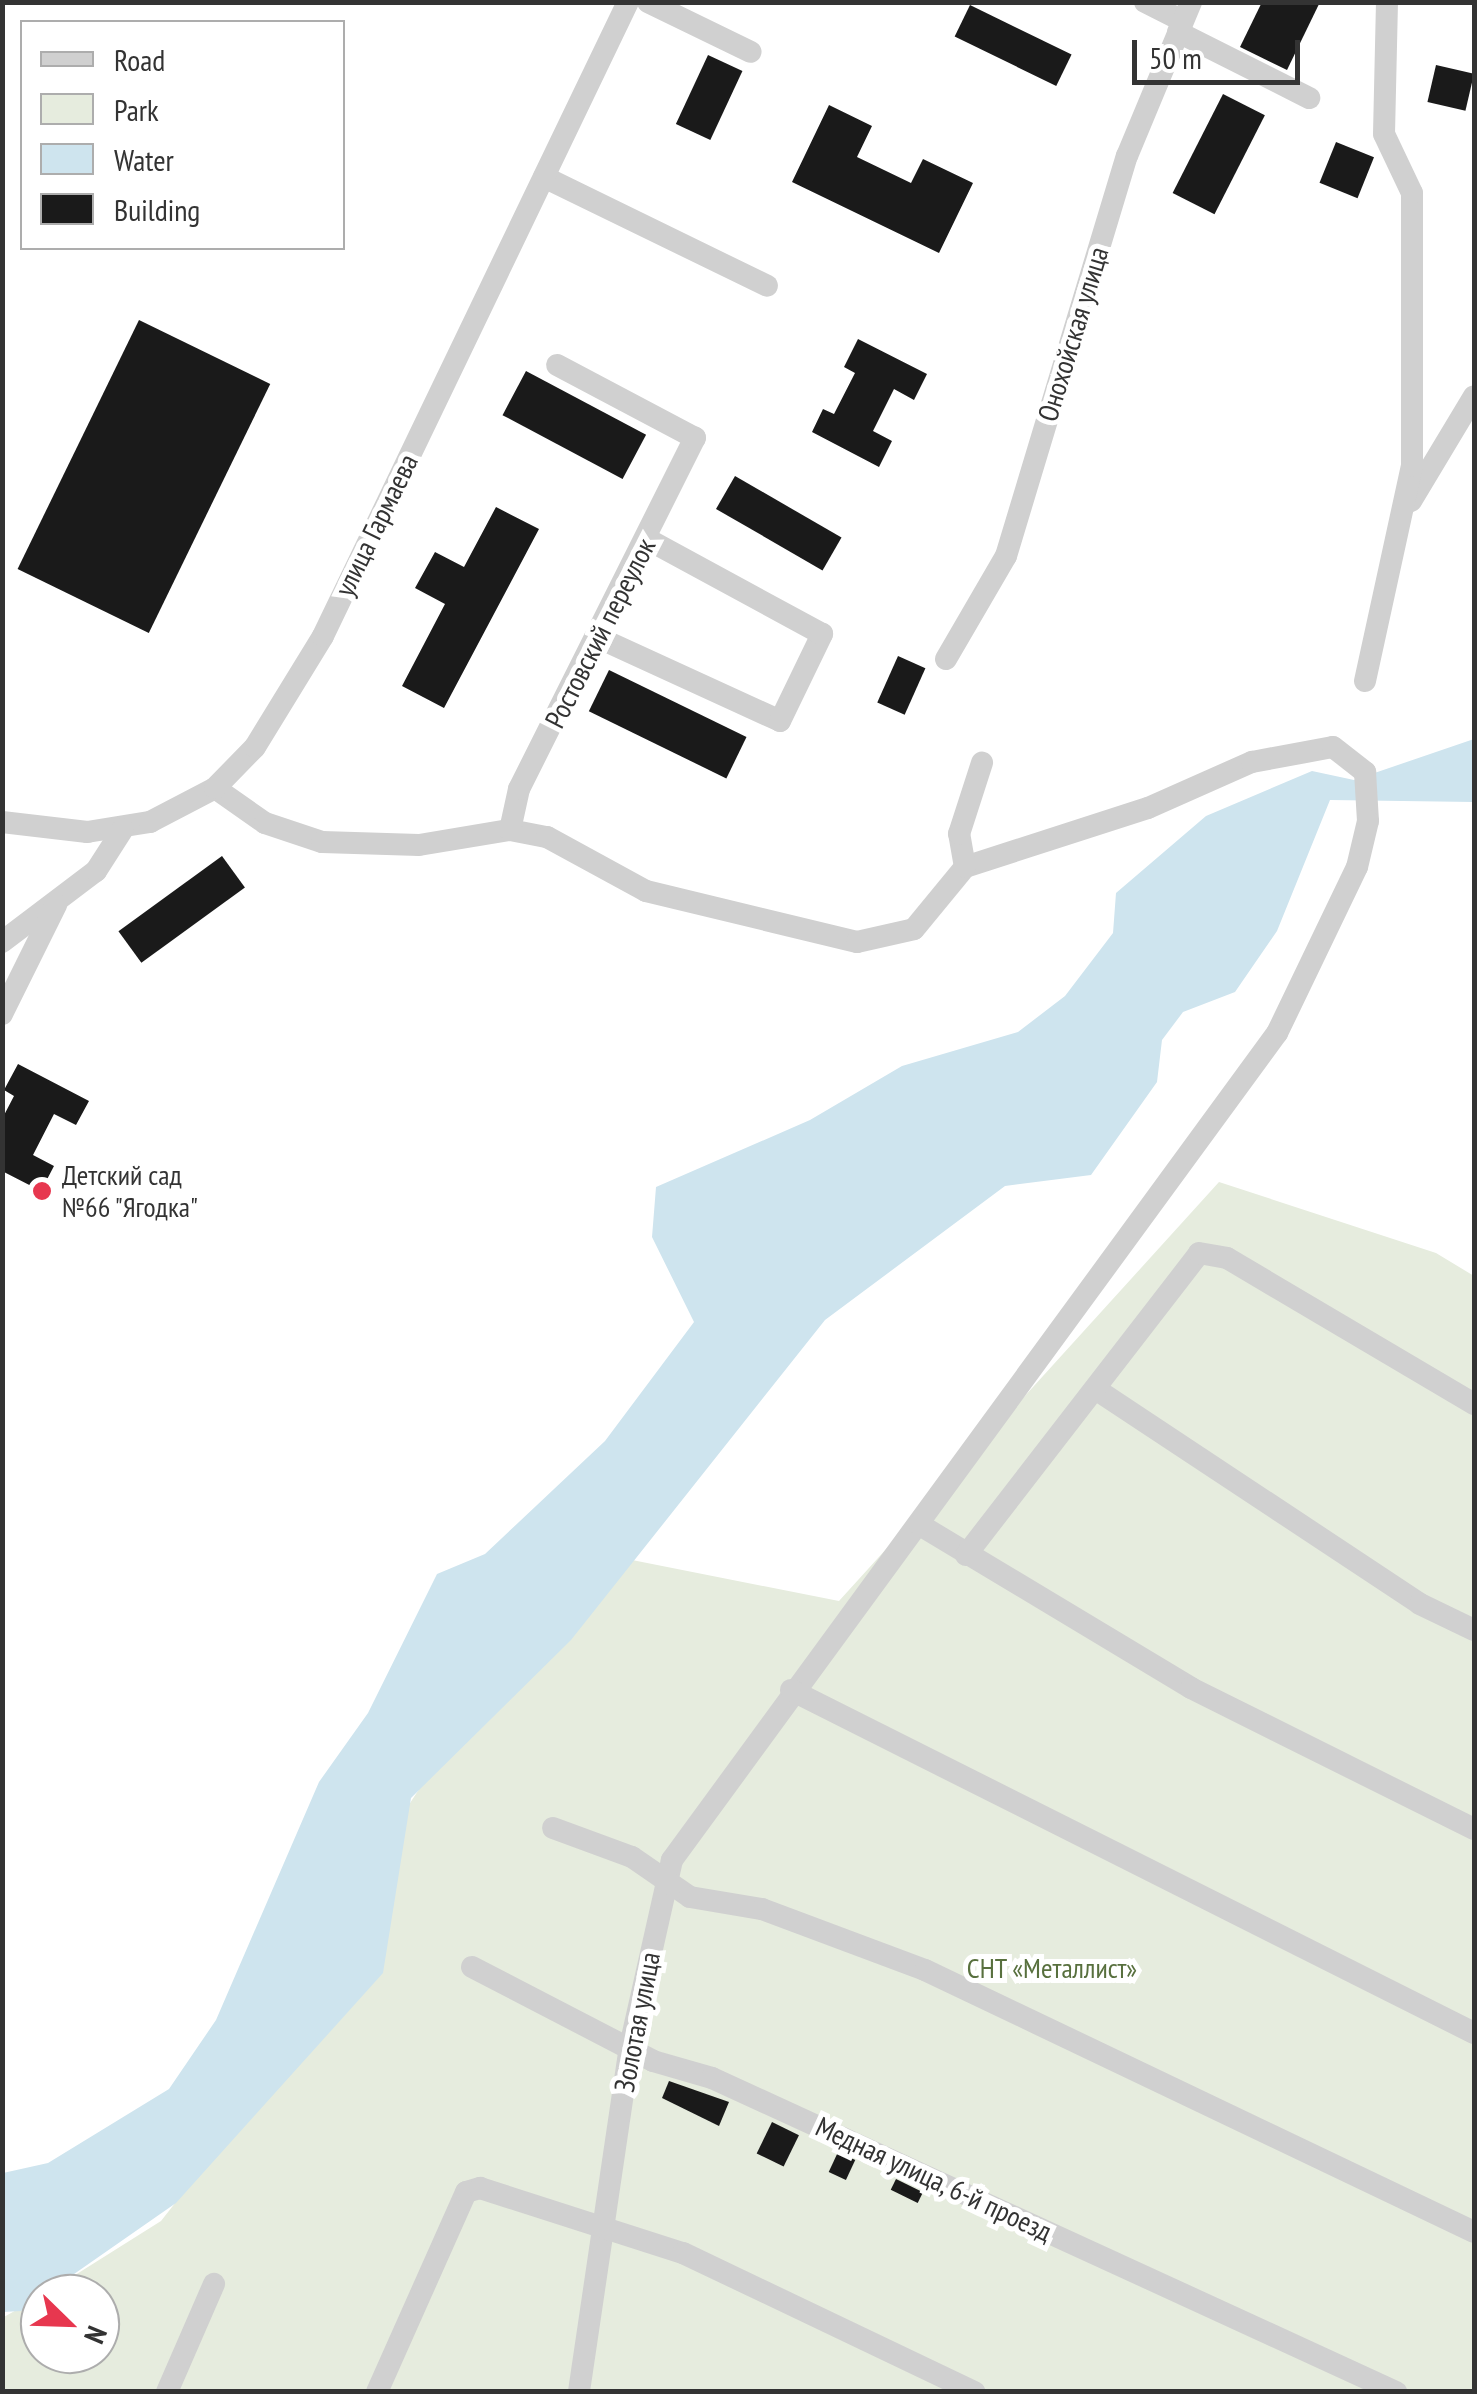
<!DOCTYPE html>
<html>
<head>
<meta charset="utf-8">
<style>
	body { margin:0 }
	#map { position:relative; width:1477px; height:2394px; overflow:hidden; background:#fff; font-family:"PT Sans Narrow",sans-serif }
	div>[style] { position:absolute }
	.green>* { inset:0; background:#e6ecde }
	.water>* { inset:0; background:#cee4ee }
	.building>* { inset:0; background:#1a1a1a; transform-origin:0 0 }
	.minor>* { height:22px; margin:-11px; padding:0 11px; transform-origin:11px; border-radius:11px; background:#d0d0d0 }
	.dots>* { width:28px; height:28px; translate:-50% -50%; box-sizing:border-box; border:5px solid #fff; border-radius:50% }
	span { translate:-50% -50%; white-space:nowrap; text-align:center; line-height:1.15; -webkit-text-stroke:10px #fff; paint-order:stroke }
	.street-label { font-size:28px; color:#333 }
	.poi-label { font-size:28px; color:#333 }
	.left { translate:0 -50%; text-align:left }
	.park-label { font-size:28px; color:#58703e }
	.frame { position:absolute; inset:0; border:5px solid #333; pointer-events:none }
	.legend { position:absolute; left:20px; top:20px; width:325px; height:230px; box-sizing:border-box; background:#fff; border:2px solid #adadad; margin:0; padding:12px 18px; list-style:none; font-size:30px; color:#333 }
	.legend li { display:flex; align-items:center; gap:20px; height:50px }
	.legend b { width:50px; border:2px solid #adadad }
	.north { position:absolute; left:20px; top:2274px; width:100px; height:100px; box-sizing:border-box; background:#fff; border:2px solid #adadad; border-radius:50%; rotate:113deg; font-size:28px; font-weight:700; line-height:40px; text-align:center; color:#333 }
	.north::after { content:''; display:block; margin:auto; width:35px; height:45px; background:#e7374f; clip-path:polygon(50% 0,100% 100%,50% 72%,0 100%) }
	.scale { position:absolute; left:1132px; top:40px; width:168px; height:45px; box-sizing:border-box; border:5px solid #333; border-top:0; padding-left:12px; font-size:30px; line-height:35px; white-space:nowrap; color:#333; -webkit-text-stroke:8px #fff; paint-order:stroke }
</style>
</head>
<body>
<div id="map">
	<div class="green">
		<i style="clip-path:polygon(1219px 1182px,1436px 1253px,1474px 1276px,1474px 2391px,3px 2391px,2px 2318px,40px 2297px,40px 2354px,100px 2354px,100px 2294px,45px 2294px,161px 2221px,373px 1951px,393px 1829px,454px 1736px,622px 1558px,839px 1601px)"></i>
	</div>
	<div class="water">
		<i style="clip-path:polygon(1474px 739px,1474px 802px,1330px 800px,1277px 931px,1235px 992px,1183px 1012px,1162px 1040px,1157px 1082px,1091px 1175px,1005px 1186px,825px 1320px,571px 1640px,411px 1798px,383px 1973px,176px 2203px,21px 2311px,3px 2312px,3px 2173px,48px 2163px,169px 2089px,216px 2020px,319px 1782px,368px 1713px,437px 1574px,485px 1554px,605px 1441px,694px 1322px,652px 1237px,656px 1187px,810px 1120px,902px 1066px,1018px 1032px,1065px 996px,1113px 933px,1116px 893px,1206px 816px,1312px 771px,1354px 780px)"></i>
	</div>
	<div class="building">
		<i style="clip-path:polygon(1262px 2px,1320px 2px,1287px 70px,1240px 47px)"></i>
		<i style="left:970px;top:5px;width:113px;height:35px;rotate:26deg"></i>
		<i style="left:708px;top:55px;width:38px;height:76px;rotate:25deg"></i>
		<i style="left:1436px;top:65px;width:39px;height:38px;rotate:13deg"></i>
		<i style="left:1223px;top:94px;width:47px;height:111px;rotate:27deg"></i>
		<i style="clip-path:polygon(829px 105px,872px 126px,857px 157px,911px 183px,923px 159px,973px 183px,939px 253px,792px 182px)"></i>
		<i style="left:1336px;top:142px;width:41px;height:44px;rotate:22deg"></i>
		<i style="left:139px;top:320px;width:146px;height:277px;rotate:26deg"></i>
		<i style="clip-path:polygon(858px 339px,927px 374px,914px 400px,894px 389px,873px 431px,892px 441px,879px 467px,812px 432px,823px 409px,834px 414px,855px 373px,844px 367px)"></i>
		<i style="left:526px;top:371px;width:136px;height:50px;rotate:28deg"></i>
		<i style="left:735px;top:476px;width:123px;height:38px;rotate:30deg"></i>
		<i style="clip-path:polygon(496px 507px,539px 529px,444px 708px,402px 686px,445px 604px,415px 588px,435px 552px,464px 567px)"></i>
		<i style="left:898px;top:656px;width:30px;height:51px;rotate:24deg"></i>
		<i style="left:609px;top:670px;width:153px;height:46px;rotate:26deg"></i>
		<i style="left:222px;top:856px;width:39px;height:128px;rotate:54deg"></i>
		<i style="clip-path:polygon(18px 1064px,89px 1101px,76px 1125px,54px 1114px,33px 1155px,54px 1166px,41px 1191px,2px 1171px,2px 1119px,14px 1096px,4px 1090px)"></i>
		<i style="clip-path:polygon(669px 2081px,729px 2102px,719px 2126px,662px 2098px)"></i>
		<i style="left:772px;top:2122px;width:30px;height:35px;rotate:26deg"></i>
		<i style="left:838px;top:2152px;width:19px;height:22px;rotate:25deg"></i>
		<i style="left:896px;top:2179px;width:30px;height:12px;rotate:26deg"></i>
	</div>
	<div class="minor">
		<i style="left:648px;top:2px;width:114px;rotate:25.9deg"></i>
		<i style="left:1145px;top:2px;width:42px;rotate:26.6deg"></i>
		<i style="left:1178px;top:32px;width:147px;rotate:26.7deg"></i>
		<i style="left:544px;top:177px;width:248px;rotate:26deg"></i>
		<i style="left:1411px;top:501px;width:122px;rotate:-59deg"></i>
		<i style="left:599px;top:638px;width:199px;rotate:24.6deg"></i>
		<i style="left:780px;top:721px;width:97px;rotate:-64.2deg"></i>
		<i style="left:822px;top:634px;width:197px;rotate:-151.5deg"></i>
		<i style="left:946px;top:659px;width:119px;rotate:-59.8deg"></i>
		<i style="left:1006px;top:556px;width:418px;rotate:-73.2deg"></i>
		<i style="left:1127px;top:156px;width:167px;rotate:-67.4deg"></i>
		<i style="left:1365px;top:681px;width:220px;rotate:-77.7deg"></i>
		<i style="left:1412px;top:466px;width:273px;rotate:-90deg"></i>
		<i style="left:1412px;top:193px;width:65px;rotate:-115.4deg"></i>
		<i style="left:1384px;top:134px;width:132px;rotate:-88.7deg"></i>
		<i style="left:215px;top:788px;width:61px;rotate:35deg"></i>
		<i style="left:265px;top:823px;width:60px;rotate:18.4deg"></i>
		<i style="left:322px;top:842px;width:97px;rotate:1.8deg"></i>
		<i style="left:419px;top:845px;width:92px;rotate:-9.4deg"></i>
		<i style="left:510px;top:830px;width:38px;rotate:11deg"></i>
		<i style="left:547px;top:837px;width:113px;rotate:28.6deg"></i>
		<i style="left:646px;top:891px;width:217px;rotate:13.6deg"></i>
		<i style="left:857px;top:942px;width:58px;rotate:-12.8deg"></i>
		<i style="left:914px;top:929px;width:80px;rotate:-50.6deg"></i>
		<i style="left:965px;top:867px;width:192px;rotate:-17.9deg"></i>
		<i style="left:1148px;top:808px;width:114px;rotate:-23.9deg"></i>
		<i style="left:1252px;top:762px;width:82px;rotate:-10.5deg"></i>
		<i style="left:1333px;top:747px;width:41px;rotate:38deg"></i>
		<i style="left:1365px;top:772px;width:49px;rotate:86.5deg"></i>
		<i style="left:1368px;top:821px;width:47px;rotate:103.4deg"></i>
		<i style="left:1357px;top:867px;width:184px;rotate:115.7deg"></i>
		<i style="left:1277px;top:1033px;width:1025px;rotate:126.19deg"></i>
		<i style="left:672px;top:1860px;width:191px;rotate:102.7deg"></i>
		<i style="left:630px;top:2046px;width:350px;rotate:98.4deg"></i>
		<i style="left:2px;top:822px;width:86px;rotate:6.7deg"></i>
		<i style="left:87px;top:832px;width:64px;rotate:-9deg"></i>
		<i style="left:150px;top:822px;width:73px;rotate:-27.6deg"></i>
		<i style="left:215px;top:788px;width:57px;rotate:-45.7deg"></i>
		<i style="left:255px;top:747px;width:130px;rotate:-58.5deg"></i>
		<i style="left:323px;top:636px;width:704px;rotate:-64.31deg"></i>
		<i style="left:510px;top:830px;width:42px;rotate:-77.6deg"></i>
		<i style="left:519px;top:789px;width:393px;rotate:-63.4deg"></i>
		<i style="left:695px;top:438px;width:156px;rotate:-152.1deg"></i>
		<i style="left:965px;top:867px;width:34px;rotate:-100deg"></i>
		<i style="left:959px;top:834px;width:75px;rotate:-72.1deg"></i>
		<i style="left:2px;top:942px;width:118px;rotate:-37.1deg"></i>
		<i style="left:96px;top:871px;width:50px;rotate:-57.3deg"></i>
		<i style="left:2px;top:1014px;width:122px;rotate:-63.6deg"></i>
		<i style="left:1097px;top:1390px;width:387px;rotate:33.5deg"></i>
		<i style="left:1420px;top:1604px;width:60px;rotate:25.7deg"></i>
		<i style="left:920px;top:1525px;width:316px;rotate:31deg"></i>
		<i style="left:1191px;top:1688px;width:316px;rotate:26.5deg"></i>
		<i style="left:966px;top:1555px;width:381px;rotate:-52.3deg"></i>
		<i style="left:1199px;top:1253px;width:28px;rotate:10deg"></i>
		<i style="left:1227px;top:1258px;width:287px;rotate:30.6deg"></i>
		<i style="left:791px;top:1690px;width:764px;rotate:26.67deg"></i>
		<i style="left:553px;top:1828px;width:84px;rotate:20.2deg"></i>
		<i style="left:632px;top:1857px;width:70px;rotate:34.6deg"></i>
		<i style="left:690px;top:1897px;width:73px;rotate:9.5deg"></i>
		<i style="left:762px;top:1909px;width:174px;rotate:20.5deg"></i>
		<i style="left:925px;top:1970px;width:608px;rotate:25.51deg"></i>
		<i style="left:472px;top:1967px;width:204px;rotate:27.4deg"></i>
		<i style="left:653px;top:2061px;width:61px;rotate:16.1deg"></i>
		<i style="left:712px;top:2078px;width:753px;rotate:24.66deg"></i>
		<i style="left:167px;top:2392px;width:118px;rotate:-66.5deg"></i>
		<i style="left:377px;top:2392px;width:219px;rotate:-66deg"></i>
		<i style="left:466px;top:2192px;width:15px;rotate:-16deg"></i>
		<i style="left:480px;top:2188px;width:213px;rotate:17.8deg"></i>
		<i style="left:683px;top:2253px;width:323px;rotate:25.5deg"></i>
	</div>
	<div class="dots">
		<i style="left:42px;top:1191px;background:#e7374f"></i>
	</div>
	<div class="street-label">
		<span style="left:1073px;top:334px;rotate:-73deg">Онохойская улица</span>
		<span style="left:376px;top:525px;rotate:-64deg">улица Гармаева</span>
		<span style="left:600px;top:633px;rotate:-63deg">Ростовский переулок</span>
		<span style="left:637px;top:2022px;rotate:-79deg">Золотая улица</span>
		<span style="left:934px;top:2179px;rotate:25deg">Медная улица, 6-й проезд</span>
	</div>
	<div class="poi-label">
		<span class="left" style="left:62px;top:1191px">Детский сад<br>№66 "Ягодка"</span>
	</div>
	<div class="park-label">
		<span style="left:1052px;top:1968px">СНТ «Металлист»</span>
	</div>
	<div class="frame"></div>
	<ul class="legend">
	<li><b style="height:12px;background:#d0d0d0"></b>Road</li>
	<li><b style="height:28px;background:#e6ecde"></b>Park</li>
	<li><b style="height:28px;background:#cee4ee"></b>Water</li>
	<li><b style="height:28px;background:#1a1a1a"></b>Building</li>
	</ul>
	<div class="north">N</div>
	<div class="scale">50 m</div>
</div>
</body>
</html>
